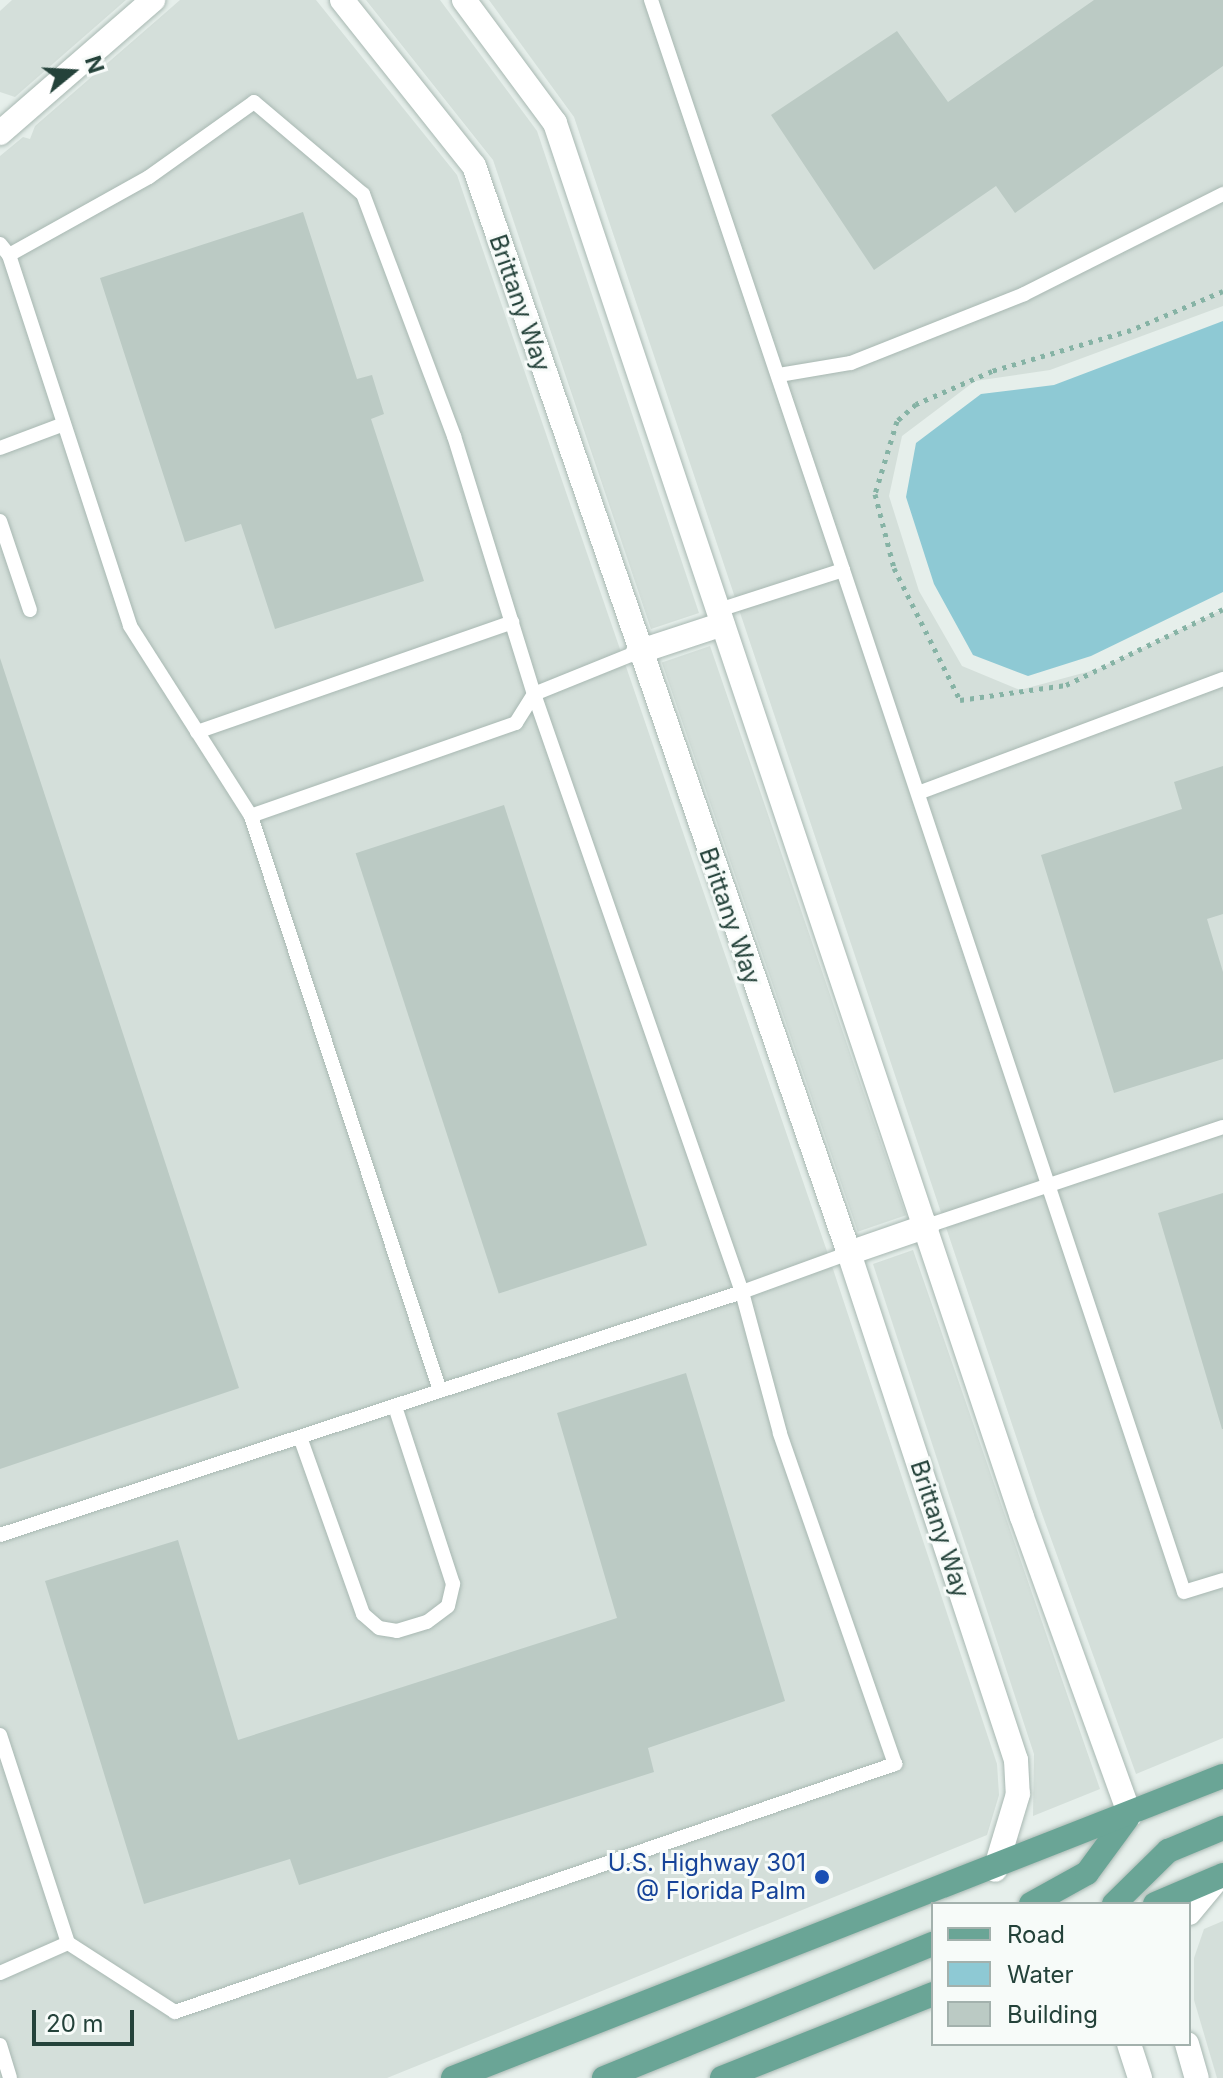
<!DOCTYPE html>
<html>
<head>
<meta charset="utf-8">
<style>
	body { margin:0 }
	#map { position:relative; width:1223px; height:2078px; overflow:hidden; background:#e6efeb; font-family:Inter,sans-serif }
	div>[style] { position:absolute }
	.built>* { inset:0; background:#d4dfda; transform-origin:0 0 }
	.water>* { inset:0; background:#8ec9d4 }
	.building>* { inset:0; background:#bbcac4; transform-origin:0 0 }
	.path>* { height:5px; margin-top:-2.5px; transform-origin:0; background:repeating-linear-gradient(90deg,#86b3a5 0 4px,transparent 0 10px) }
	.roads { filter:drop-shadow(0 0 2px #a8b8b2) drop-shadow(0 0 2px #a8b8b2) }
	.lane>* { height:14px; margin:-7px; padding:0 7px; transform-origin:7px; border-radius:7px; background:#fff }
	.street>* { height:24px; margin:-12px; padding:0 12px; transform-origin:12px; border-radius:12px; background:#fff }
	.primary>* { height:24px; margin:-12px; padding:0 12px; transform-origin:12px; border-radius:12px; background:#6aa596 }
	.dots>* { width:22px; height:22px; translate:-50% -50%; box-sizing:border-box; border:4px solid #f7fbf9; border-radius:50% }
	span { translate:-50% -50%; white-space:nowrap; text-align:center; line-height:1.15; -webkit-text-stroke:6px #f7fbf9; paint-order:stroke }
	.street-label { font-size:24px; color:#24423a }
	.transit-label { font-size:24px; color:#164399 }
	.right { translate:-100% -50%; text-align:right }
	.legend { position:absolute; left:931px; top:1902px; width:260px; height:144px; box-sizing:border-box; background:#f7fbf9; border:2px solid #a3b1ad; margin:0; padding:10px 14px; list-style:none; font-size:24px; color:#24423a }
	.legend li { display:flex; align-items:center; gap:16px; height:40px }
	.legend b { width:40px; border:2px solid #a3b1ad }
	.north { position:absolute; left:32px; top:32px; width:80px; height:80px; -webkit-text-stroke:6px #f7fbf9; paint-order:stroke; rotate:72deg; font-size:22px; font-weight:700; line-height:32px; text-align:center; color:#24423a }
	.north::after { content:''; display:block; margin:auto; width:28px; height:36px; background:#24423a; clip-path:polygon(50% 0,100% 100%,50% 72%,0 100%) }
	.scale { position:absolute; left:32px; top:2010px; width:102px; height:36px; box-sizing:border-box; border:4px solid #24423a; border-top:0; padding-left:10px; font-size:24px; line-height:28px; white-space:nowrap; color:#24423a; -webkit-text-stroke:6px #f7fbf9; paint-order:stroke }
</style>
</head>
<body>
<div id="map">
	<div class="built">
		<i style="clip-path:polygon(12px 0,126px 0,15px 97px,0 92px,0 11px)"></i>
		<i style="clip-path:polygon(180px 0,316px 0,457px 175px,830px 1260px,997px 1764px,999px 1795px,987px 1835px,387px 2078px,0 2078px,0 156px,23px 137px,30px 139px,35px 126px)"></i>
		<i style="clip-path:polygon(366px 0,440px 0,537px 131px,699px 613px,651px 629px,493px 160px)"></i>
		<i style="clip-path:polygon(489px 0,1223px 0,1223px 306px,1050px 370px,975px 381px,902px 436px,889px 496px,919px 591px,962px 666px,1020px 690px,1098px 669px,1223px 609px,1223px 1738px,1136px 1774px,1041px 1511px,574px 117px)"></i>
		<i style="left:710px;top:646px;width:602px;height:51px;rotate:71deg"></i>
		<i style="clip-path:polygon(913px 1250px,1100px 1789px,1033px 1816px,1034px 1754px,873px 1264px)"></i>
		<i style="clip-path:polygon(1223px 1921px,1223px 2078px,1217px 2078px,1194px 2000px,1194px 1958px,1204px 1929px)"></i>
	</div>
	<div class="water">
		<i style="clip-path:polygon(1223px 321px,1223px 592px,1091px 656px,1028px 676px,973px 655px,934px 584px,906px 497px,916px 443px,981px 394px,1054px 385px)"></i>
	</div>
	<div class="building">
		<i style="clip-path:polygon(1094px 0,1223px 0,1223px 66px,1015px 213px,996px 186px,874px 270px,771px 115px,897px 31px,948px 102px)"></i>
		<i style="clip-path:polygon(303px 212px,357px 379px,372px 375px,384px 414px,371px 419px,424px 581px,275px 629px,241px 524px,185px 542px,100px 278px)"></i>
		<i style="clip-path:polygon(0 658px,239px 1388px,0 1469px)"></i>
		<i style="clip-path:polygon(1223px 766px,1223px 914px,1207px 919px,1223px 972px,1223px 1059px,1114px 1093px,1041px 855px,1182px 809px,1174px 782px)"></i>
		<i style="left:504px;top:805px;width:463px;height:156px;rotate:72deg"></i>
		<i style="clip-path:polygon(1223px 1193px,1223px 1429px,1222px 1429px,1158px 1213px)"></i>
		<i style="clip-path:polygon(686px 1373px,785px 1701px,648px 1748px,654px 1772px,299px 1885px,290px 1859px,144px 1904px,45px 1581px,178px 1540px,238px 1740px,617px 1618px,557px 1413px)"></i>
	</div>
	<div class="path">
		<i style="left:1223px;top:291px;width:100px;rotate:157deg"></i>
		<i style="left:1131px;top:330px;width:145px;rotate:163.6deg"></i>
		<i style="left:992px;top:371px;width:83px;rotate:156.5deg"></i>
		<i style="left:916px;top:404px;width:25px;rotate:138deg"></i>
		<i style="left:897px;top:421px;width:76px;rotate:106.8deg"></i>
		<i style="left:875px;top:494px;width:76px;rotate:75.6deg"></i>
		<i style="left:894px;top:568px;width:148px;rotate:63.4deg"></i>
		<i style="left:960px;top:700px;width:107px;rotate:-8.1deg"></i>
		<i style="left:1066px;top:685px;width:174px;rotate:-25.8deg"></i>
	</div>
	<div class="roads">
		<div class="lane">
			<i style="left:651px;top:0;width:601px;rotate:71.38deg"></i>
			<i style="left:843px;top:570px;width:130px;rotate:162.1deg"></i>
			<i style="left:0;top:244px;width:14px;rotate:51deg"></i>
			<i style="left:9px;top:255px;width:390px;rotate:71.9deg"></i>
			<i style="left:130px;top:626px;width:225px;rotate:57.5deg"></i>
			<i style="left:251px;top:816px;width:605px;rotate:71.8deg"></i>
			<i style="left:9px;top:255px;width:160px;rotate:-29.1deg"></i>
			<i style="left:149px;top:177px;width:129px;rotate:-35.5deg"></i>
			<i style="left:254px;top:102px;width:143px;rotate:40.2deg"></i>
			<i style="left:363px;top:194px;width:259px;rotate:69.4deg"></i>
			<i style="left:454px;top:436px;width:270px;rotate:72.8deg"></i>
			<i style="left:534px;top:694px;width:34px;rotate:122deg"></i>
			<i style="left:516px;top:723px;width:281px;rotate:160.7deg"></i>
			<i style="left:779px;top:375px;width:73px;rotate:-9.5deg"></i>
			<i style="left:851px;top:363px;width:186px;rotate:-21.7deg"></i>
			<i style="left:1024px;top:294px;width:223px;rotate:-26.7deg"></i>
			<i style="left:0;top:448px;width:68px;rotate:-20.6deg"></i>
			<i style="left:0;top:521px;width:94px;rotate:71.4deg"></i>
			<i style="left:843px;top:570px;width:1077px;rotate:71.55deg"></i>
			<i style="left:1184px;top:1592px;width:41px;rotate:-17.1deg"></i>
			<i style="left:197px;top:732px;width:334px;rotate:-19.2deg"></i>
			<i style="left:918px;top:793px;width:326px;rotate:-20.5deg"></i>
			<i style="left:927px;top:1226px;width:312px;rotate:-18.5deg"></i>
			<i style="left:300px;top:1437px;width:188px;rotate:70.4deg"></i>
			<i style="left:363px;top:1614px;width:21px;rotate:41deg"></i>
			<i style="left:379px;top:1628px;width:18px;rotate:9deg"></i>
			<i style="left:397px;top:1631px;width:31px;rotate:-17deg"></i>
			<i style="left:427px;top:1622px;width:26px;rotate:-37deg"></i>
			<i style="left:448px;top:1606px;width:23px;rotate:-77deg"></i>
			<i style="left:453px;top:1584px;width:186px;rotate:-108.1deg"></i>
			<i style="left:0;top:1535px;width:781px;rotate:-18.13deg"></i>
			<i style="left:742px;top:1292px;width:633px;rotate:-109.18deg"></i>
			<i style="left:534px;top:694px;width:112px;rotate:-22deg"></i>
			<i style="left:0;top:1735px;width:219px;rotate:71.9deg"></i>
			<i style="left:0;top:1973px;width:74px;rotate:-23.8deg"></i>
			<i style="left:68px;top:1943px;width:127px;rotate:32.8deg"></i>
			<i style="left:175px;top:2012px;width:762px;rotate:-19.01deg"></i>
			<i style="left:895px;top:1764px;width:350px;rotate:-109.2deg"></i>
			<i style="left:780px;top:1433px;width:146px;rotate:-105.1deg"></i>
			<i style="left:742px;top:1292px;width:114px;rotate:-20deg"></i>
			<i style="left:0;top:2045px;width:34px;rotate:73deg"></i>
		</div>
		<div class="street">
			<i style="left:342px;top:0;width:212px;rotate:51.5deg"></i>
			<i style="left:474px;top:166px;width:1150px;rotate:70.97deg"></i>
			<i style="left:849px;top:1253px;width:534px;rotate:71.77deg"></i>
			<i style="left:1016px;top:1760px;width:34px;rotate:87deg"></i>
			<i style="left:1018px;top:1794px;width:79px;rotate:106.8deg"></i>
			<i style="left:464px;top:0;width:153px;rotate:53.5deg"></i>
			<i style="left:555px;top:123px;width:1470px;rotate:71.48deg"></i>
			<i style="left:1022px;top:1517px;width:317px;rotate:70.1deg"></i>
			<i style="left:0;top:133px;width:203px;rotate:-41deg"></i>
			<i style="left:638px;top:652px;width:89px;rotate:-18.2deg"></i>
			<i style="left:849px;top:1253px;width:83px;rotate:-19.1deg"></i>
			<i style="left:1189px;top:1913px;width:47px;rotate:-50.2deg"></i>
			<i style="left:1129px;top:2044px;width:36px;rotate:72deg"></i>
			<i style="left:1187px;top:2044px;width:35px;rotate:74deg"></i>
		</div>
		<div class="primary">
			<i style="left:1031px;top:1904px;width:64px;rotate:-29deg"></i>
			<i style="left:1087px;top:1873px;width:69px;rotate:-53.8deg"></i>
			<i style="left:1114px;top:1904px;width:76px;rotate:-44.5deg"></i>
			<i style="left:1168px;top:1851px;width:60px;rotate:-22.7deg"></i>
			<i style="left:1155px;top:1904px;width:74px;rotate:-23.1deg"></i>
			<i style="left:453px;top:2078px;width:827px;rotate:-21.42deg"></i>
			<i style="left:604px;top:2078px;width:355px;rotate:-22.2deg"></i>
			<i style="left:722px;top:2078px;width:227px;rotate:-21.7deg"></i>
		</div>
	</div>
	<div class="dots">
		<i style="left:822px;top:1877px;background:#1a4fb4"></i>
	</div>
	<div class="street-label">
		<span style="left:520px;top:303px;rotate:71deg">Brittany Way</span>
		<span style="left:730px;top:916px;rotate:71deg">Brittany Way</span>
		<span style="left:940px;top:1529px;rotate:72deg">Brittany Way</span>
	</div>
	<div class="transit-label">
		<span class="right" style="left:806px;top:1877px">U.S. Highway 301<br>@ Florida Palm</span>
	</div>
	<ul class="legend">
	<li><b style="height:10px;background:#6aa596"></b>Road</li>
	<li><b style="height:22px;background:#8ec9d4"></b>Water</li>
	<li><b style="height:22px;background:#bbcac4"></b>Building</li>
	</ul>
	<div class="north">N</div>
	<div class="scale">20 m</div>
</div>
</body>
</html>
